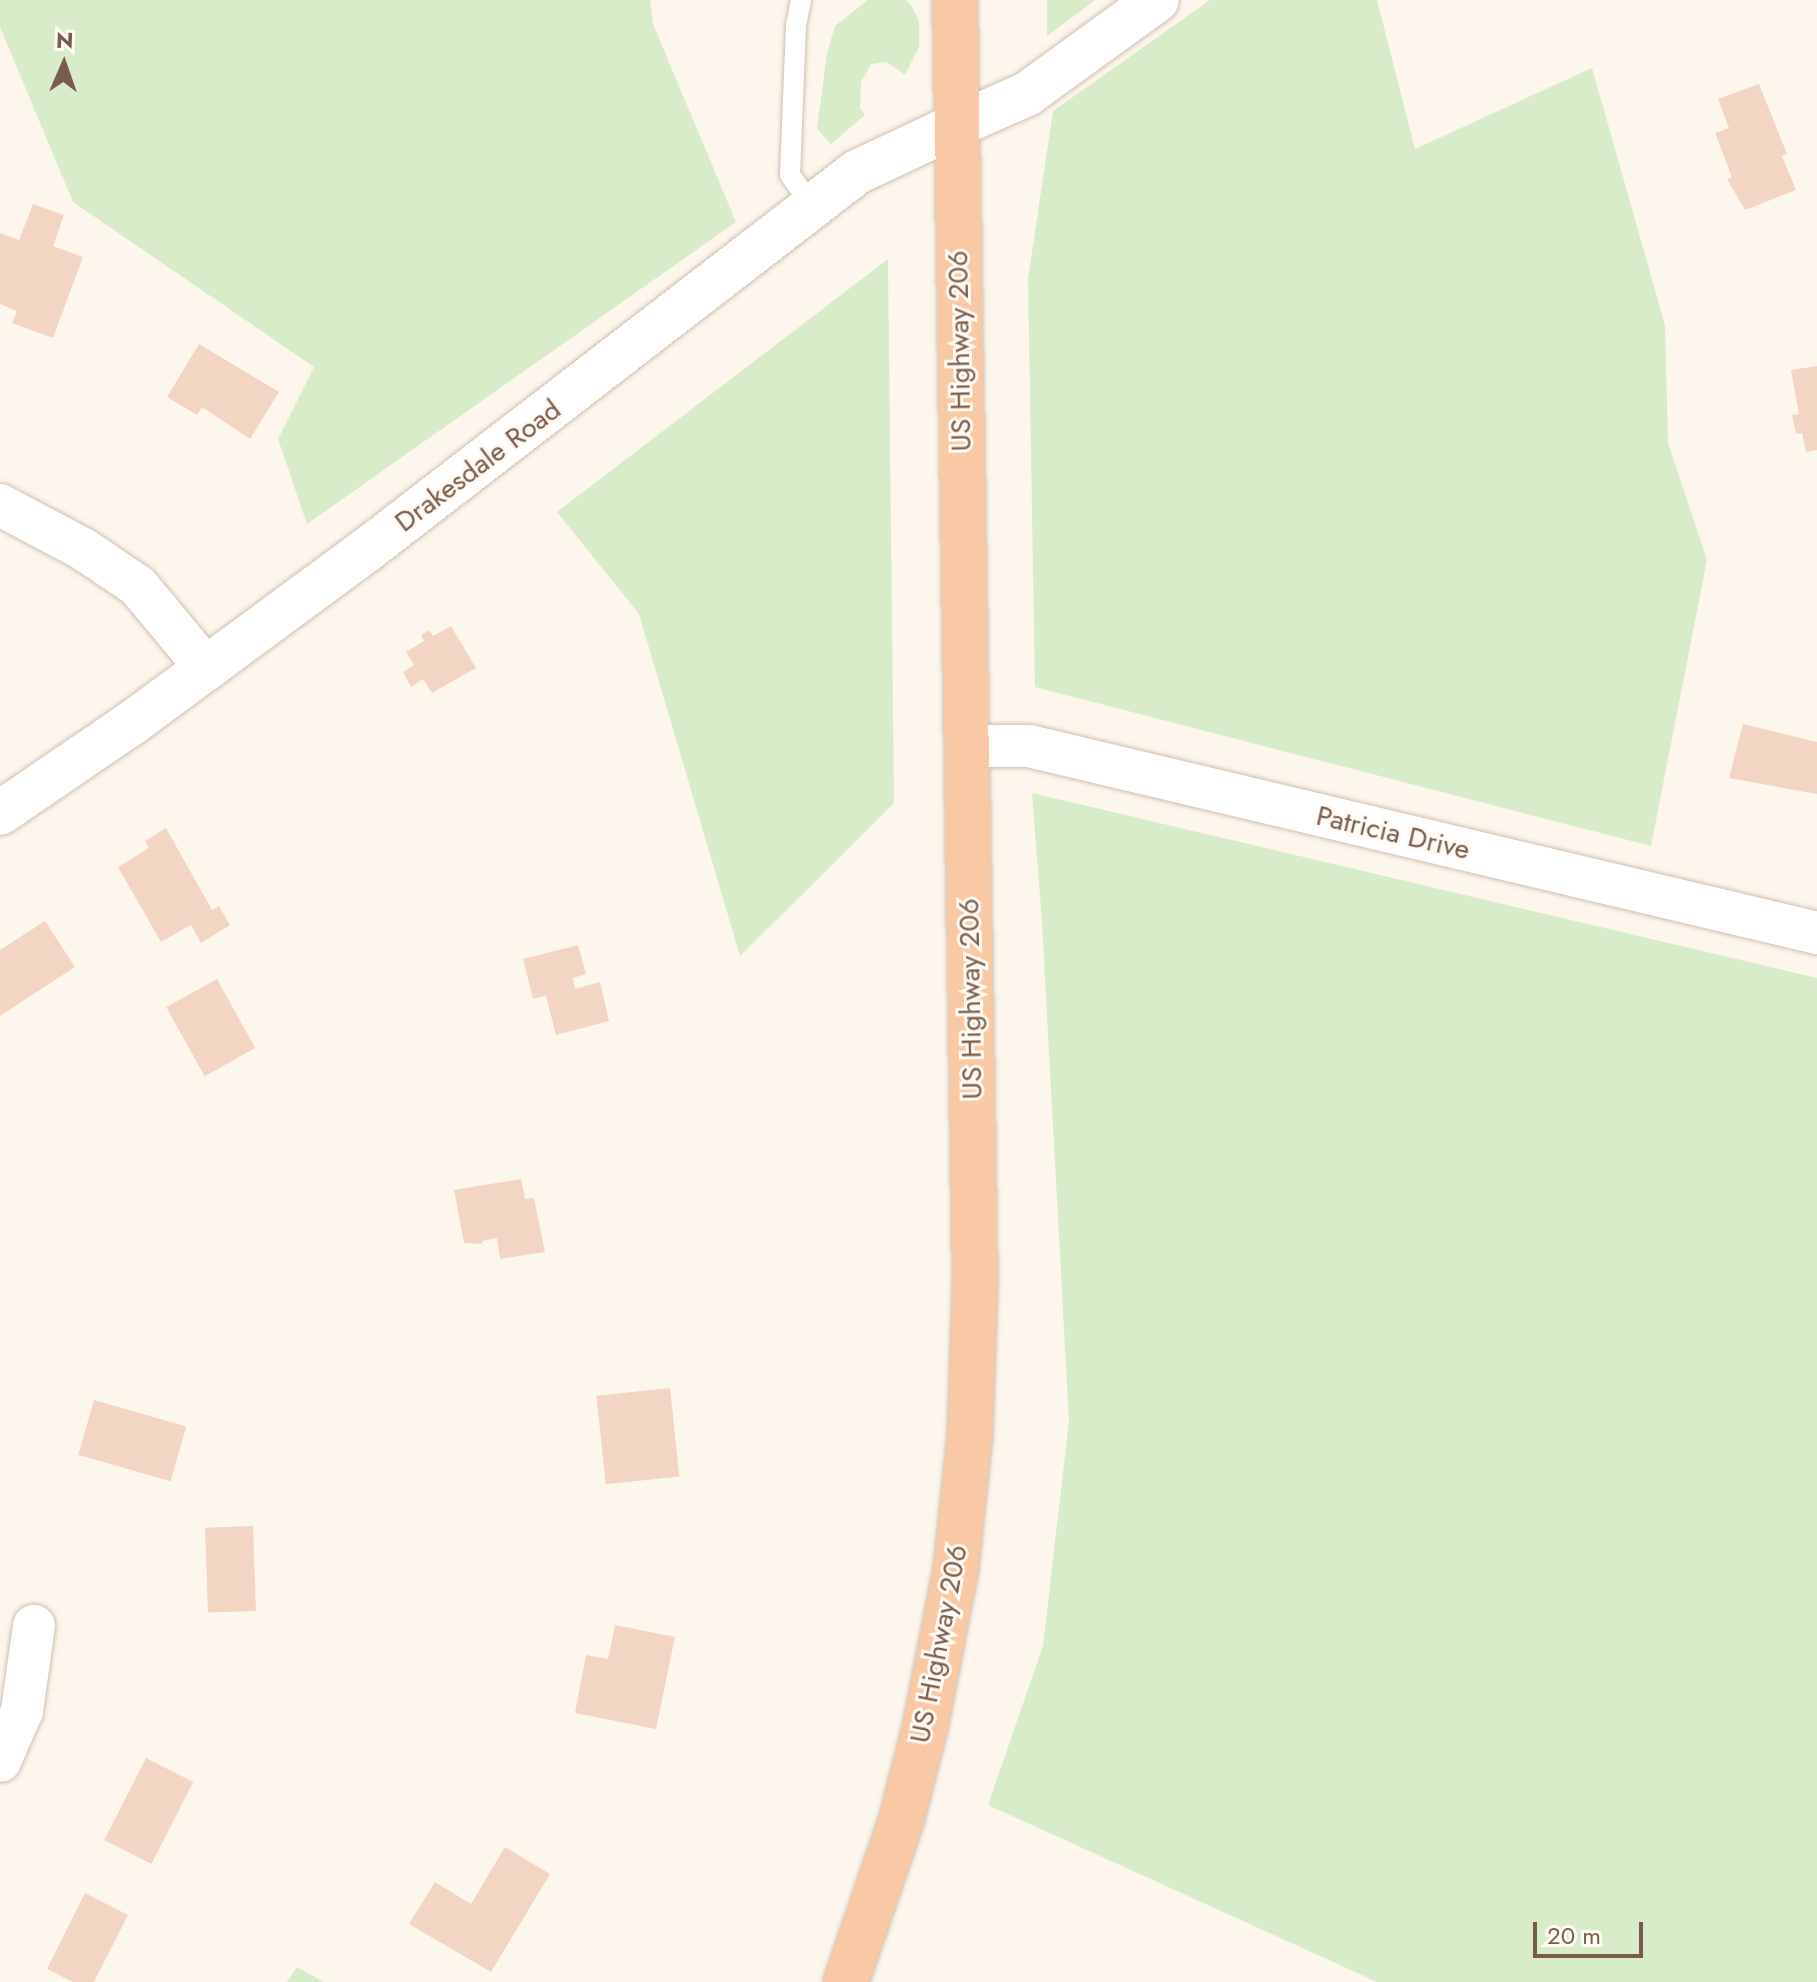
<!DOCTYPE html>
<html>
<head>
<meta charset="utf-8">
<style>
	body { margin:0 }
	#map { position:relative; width:1817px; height:1982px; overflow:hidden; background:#fdf6ec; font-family:Jost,sans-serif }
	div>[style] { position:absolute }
	.green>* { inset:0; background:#d8ecc9 }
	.building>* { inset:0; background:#f3d5c3; transform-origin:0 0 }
	.roads { filter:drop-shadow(0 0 2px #d1beb0) drop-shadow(0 0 2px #d1beb0) }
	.service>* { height:20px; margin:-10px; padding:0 10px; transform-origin:10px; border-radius:10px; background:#fff }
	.minor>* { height:42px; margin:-21px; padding:0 21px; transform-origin:21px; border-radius:21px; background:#fff }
	.tertiary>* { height:44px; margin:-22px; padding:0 22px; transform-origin:22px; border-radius:22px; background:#fff }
	.secondary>* { height:44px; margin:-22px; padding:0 22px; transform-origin:22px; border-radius:22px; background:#fff }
	.trunk>* { height:44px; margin:-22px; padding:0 22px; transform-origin:22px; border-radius:22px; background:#f9c8a4 }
	span { translate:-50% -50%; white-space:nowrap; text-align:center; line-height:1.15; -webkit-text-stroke:6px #fffaf3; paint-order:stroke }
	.street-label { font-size:28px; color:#7a5c4d }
	.north { position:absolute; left:24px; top:24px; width:80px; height:80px; -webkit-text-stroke:6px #fffaf3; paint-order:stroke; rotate:2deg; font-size:22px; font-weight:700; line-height:32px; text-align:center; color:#7a5c4d }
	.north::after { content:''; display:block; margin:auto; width:28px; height:36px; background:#7a5c4d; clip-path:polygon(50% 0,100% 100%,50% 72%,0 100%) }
	.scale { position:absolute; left:1533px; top:1922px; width:110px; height:36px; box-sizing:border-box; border:4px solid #7a5c4d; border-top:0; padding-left:10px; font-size:24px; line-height:28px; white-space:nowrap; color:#7a5c4d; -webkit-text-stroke:6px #fffaf3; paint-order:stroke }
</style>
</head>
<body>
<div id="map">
	<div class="green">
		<i style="clip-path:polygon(0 0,650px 0,653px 24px,736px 222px,307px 524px,278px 439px,314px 367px,73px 202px,0 27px)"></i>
		<i style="clip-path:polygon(868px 0,906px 0,911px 5px,919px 21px,919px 47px,905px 75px,887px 62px,871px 64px,861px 82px,860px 108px,865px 115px,831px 144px,817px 129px,827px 53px,835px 26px)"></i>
		<i style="clip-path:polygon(1047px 0,1095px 0,1047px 36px)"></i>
		<i style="clip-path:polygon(1210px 0,1377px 0,1415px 149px,1592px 68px,1665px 325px,1668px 443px,1707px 560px,1651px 846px,1035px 687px,1028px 279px,1053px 111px)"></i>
		<i style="clip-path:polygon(888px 259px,894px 803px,740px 956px,639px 614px,557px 512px)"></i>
		<i style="clip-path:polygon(1032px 793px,1817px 978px,1817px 1982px,1377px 1982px,988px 1805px,1043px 1646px,1069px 1421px,1042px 923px)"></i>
		<i style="clip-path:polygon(297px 1967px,324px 1982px,287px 1982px)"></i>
	</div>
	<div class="building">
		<i style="clip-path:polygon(1759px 84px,1787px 154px,1782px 156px,1796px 190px,1745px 210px,1727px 179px,1732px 177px,1715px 133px,1729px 128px,1718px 99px)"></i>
		<i style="clip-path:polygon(33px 204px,64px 215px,53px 246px,83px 257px,53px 338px,12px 323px,17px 311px,0 304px,0 233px,19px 240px)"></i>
		<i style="clip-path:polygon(199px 344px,279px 392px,250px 439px,202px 407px,197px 415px,167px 397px)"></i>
		<i style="clip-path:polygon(1817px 366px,1817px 450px,1806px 452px,1802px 433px,1796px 434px,1792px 415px,1799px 414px,1791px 370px)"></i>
		<i style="clip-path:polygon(451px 626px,476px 668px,432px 693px,423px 679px,411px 687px,403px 672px,414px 665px,406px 652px,424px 641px,421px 635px,429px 630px,433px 636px)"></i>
		<i style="clip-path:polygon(1743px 724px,1817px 742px,1817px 794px,1729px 778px)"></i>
		<i style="clip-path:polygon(166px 828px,212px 910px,219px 906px,230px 925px,201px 943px,191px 925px,161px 942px,118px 867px,149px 848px,145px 841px)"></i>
		<i style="clip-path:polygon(45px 921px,75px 967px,0 1016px,0 950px)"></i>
		<i style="clip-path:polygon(578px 945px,586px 974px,573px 978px,575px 989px,600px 982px,609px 1021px,556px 1035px,546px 996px,533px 999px,523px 959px)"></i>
		<i style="left:217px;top:979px;width:79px;height:58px;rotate:61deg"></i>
		<i style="clip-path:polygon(521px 1179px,525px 1199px,534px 1198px,545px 1252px,500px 1259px,497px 1238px,482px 1241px,482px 1244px,464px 1243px,454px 1190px)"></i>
		<i style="left:670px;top:1388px;width:89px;height:74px;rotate:84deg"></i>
		<i style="left:94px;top:1400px;width:96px;height:57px;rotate:16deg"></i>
		<i style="left:253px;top:1526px;width:85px;height:48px;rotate:88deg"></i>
		<i style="clip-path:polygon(615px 1625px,675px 1637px,656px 1729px,575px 1713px,586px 1655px,608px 1659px)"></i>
		<i style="left:146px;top:1758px;width:53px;height:92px;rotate:27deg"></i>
		<i style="clip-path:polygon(505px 1847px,550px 1874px,491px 1972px,409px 1924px,435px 1882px,471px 1904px)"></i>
		<i style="clip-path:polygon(85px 1893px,128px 1915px,94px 1982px,73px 1982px,47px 1969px)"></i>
	</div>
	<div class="roads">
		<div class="service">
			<i style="left:801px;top:0;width:25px;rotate:101deg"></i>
			<i style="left:796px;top:25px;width:150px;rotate:92.3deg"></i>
			<i style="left:790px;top:175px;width:37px;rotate:54deg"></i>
		</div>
		<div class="minor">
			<i style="left:0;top:505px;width:94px;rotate:27.9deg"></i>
			<i style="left:83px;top:549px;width:66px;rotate:33.9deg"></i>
			<i style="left:138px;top:586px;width:108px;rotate:50.3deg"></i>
			<i style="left:968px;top:746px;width:61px"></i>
			<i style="left:1029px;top:746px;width:810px;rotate:13.35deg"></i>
			<i style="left:0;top:1761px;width:55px;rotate:-66.3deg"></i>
			<i style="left:22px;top:1711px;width:86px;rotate:-82deg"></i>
		</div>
		<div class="tertiary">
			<i style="left:957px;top:125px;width:77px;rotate:-23.9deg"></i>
			<i style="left:1027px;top:94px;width:160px;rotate:-35.9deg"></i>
		</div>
		<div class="secondary">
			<i style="left:0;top:813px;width:160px;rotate:-34.3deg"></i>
			<i style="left:132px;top:723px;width:293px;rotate:-36.4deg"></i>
			<i style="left:368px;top:549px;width:617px;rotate:-37.63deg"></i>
			<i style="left:857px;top:172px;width:110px;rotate:-25.2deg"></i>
		</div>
		<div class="trunk">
			<i style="left:846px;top:1982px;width:173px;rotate:-71.1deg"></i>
			<i style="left:902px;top:1818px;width:93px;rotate:-75.7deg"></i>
			<i style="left:925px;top:1728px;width:163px;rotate:-79deg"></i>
			<i style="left:956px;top:1568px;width:134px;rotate:-84deg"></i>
			<i style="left:970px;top:1435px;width:153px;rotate:-88.1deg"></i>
			<i style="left:975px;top:1282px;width:1282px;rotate:-90.89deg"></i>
		</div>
	</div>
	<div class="street-label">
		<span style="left:960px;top:351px;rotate:-91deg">US Highway 206</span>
		<span style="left:478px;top:466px;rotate:-37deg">Drakesdale Road</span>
		<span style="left:1393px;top:833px;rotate:13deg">Patricia Drive</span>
		<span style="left:971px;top:999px;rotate:-91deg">US Highway 206</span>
		<span style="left:939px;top:1644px;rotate:-79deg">US Highway 206</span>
	</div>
	<div class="north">N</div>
	<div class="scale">20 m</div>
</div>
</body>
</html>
